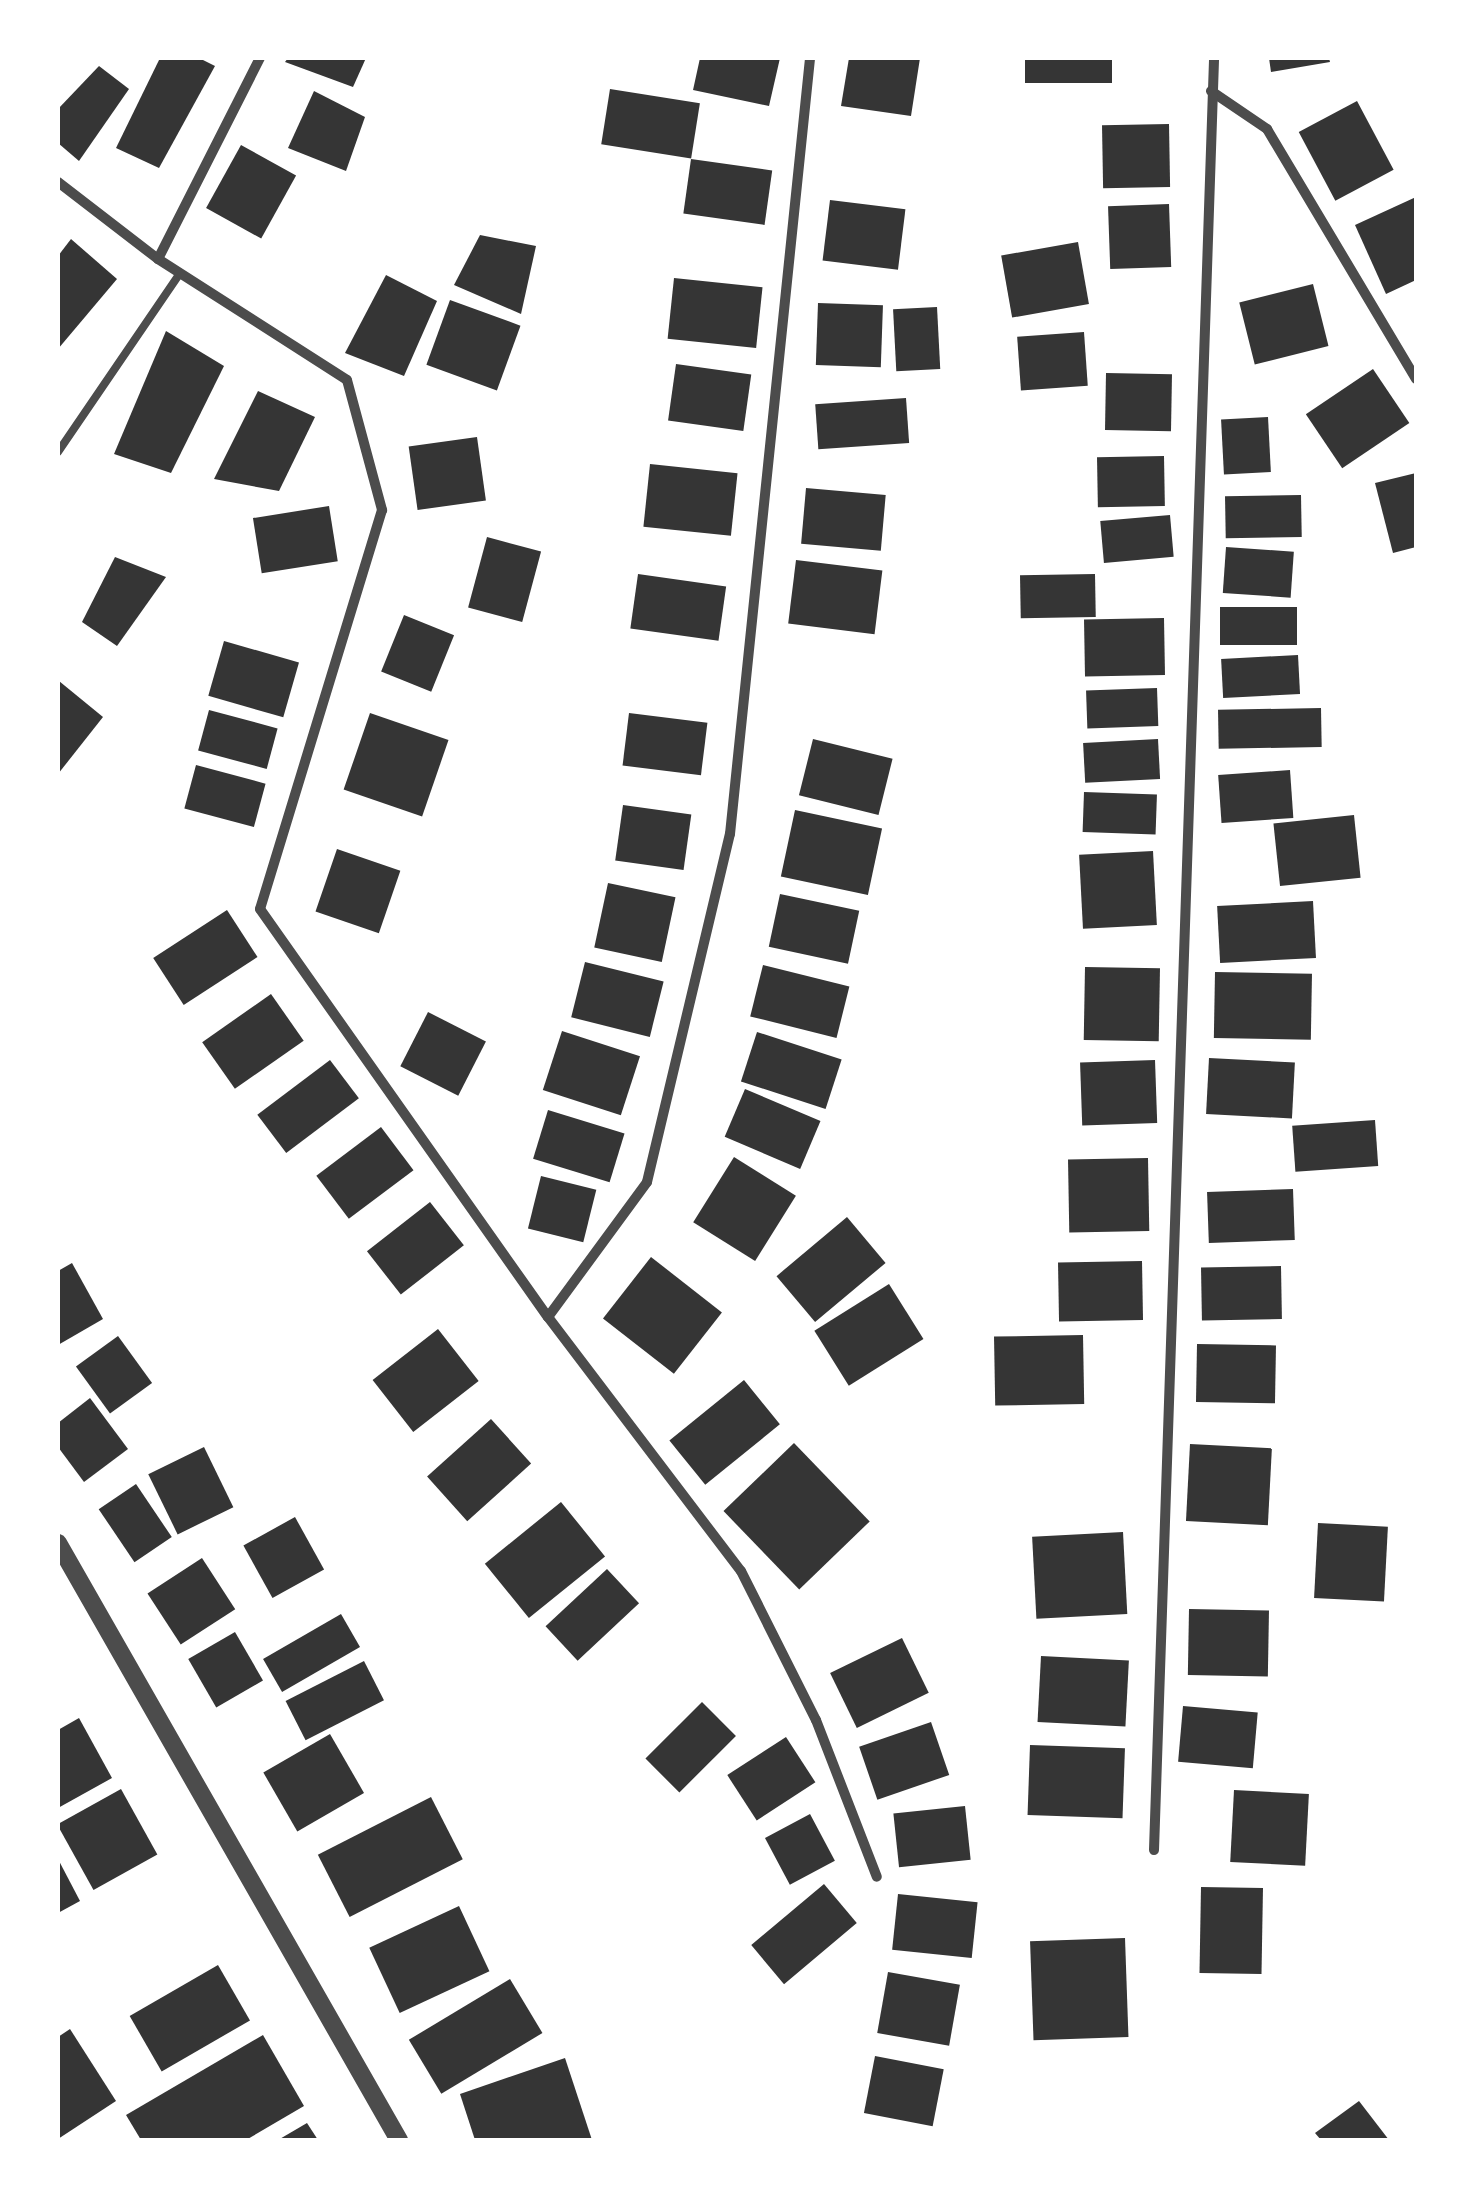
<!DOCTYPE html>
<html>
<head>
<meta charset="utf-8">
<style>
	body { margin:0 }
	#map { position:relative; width:1474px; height:2198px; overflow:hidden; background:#fff; font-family:"DejaVu Sans",sans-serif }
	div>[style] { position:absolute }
	.building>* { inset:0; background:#353535; transform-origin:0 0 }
	.service>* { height:8px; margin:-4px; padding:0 4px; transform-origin:4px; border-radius:4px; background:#4c4c4c }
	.minor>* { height:10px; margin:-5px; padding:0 5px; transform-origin:5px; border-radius:5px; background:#4c4c4c }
	.tertiary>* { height:18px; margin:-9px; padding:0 9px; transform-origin:9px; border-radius:9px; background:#4c4c4c }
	span { translate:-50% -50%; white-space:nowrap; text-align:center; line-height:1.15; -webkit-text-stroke:10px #fff; paint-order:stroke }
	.frame { position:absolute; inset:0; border:60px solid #fff; pointer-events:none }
</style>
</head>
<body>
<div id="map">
	<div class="building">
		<i style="clip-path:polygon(160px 58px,199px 58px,215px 66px,159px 168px,116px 148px)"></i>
		<i style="clip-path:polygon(288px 58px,366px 58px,353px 87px,285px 62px)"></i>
		<i style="clip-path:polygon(700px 58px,780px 58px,769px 106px,693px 90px)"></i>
		<i style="clip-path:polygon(849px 58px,920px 58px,911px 116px,841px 106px)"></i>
		<i style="left:1025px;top:58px;width:87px;height:25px"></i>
		<i style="clip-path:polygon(1269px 58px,1329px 58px,1330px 62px,1271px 72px)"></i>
		<i style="clip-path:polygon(99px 66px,129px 89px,79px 161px,58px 143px,58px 109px)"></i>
		<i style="left:610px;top:89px;width:91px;height:56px;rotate:9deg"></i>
		<i style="clip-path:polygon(314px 91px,365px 117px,346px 171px,288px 148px)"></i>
		<i style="left:1357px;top:101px;width:78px;height:66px;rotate:62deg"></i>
		<i style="left:1169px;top:124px;width:63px;height:67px;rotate:89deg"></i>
		<i style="left:241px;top:145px;width:63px;height:72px;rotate:29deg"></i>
		<i style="left:691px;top:159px;width:82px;height:55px;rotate:8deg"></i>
		<i style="clip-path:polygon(1416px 197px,1416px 280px,1386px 294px,1355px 225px)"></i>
		<i style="left:830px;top:200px;width:76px;height:61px;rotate:7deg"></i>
		<i style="left:1169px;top:204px;width:63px;height:61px;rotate:88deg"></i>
		<i style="clip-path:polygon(480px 235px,536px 246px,521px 314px,454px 285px)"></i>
		<i style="clip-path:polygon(71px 239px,117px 279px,58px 349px,58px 256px)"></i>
		<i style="left:1078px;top:242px;width:63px;height:78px;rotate:80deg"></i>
		<i style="clip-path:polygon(386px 275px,437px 301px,404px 376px,345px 353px)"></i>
		<i style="left:674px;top:278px;width:89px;height:61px;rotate:6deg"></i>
		<i style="left:1313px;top:284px;width:64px;height:76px;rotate:76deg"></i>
		<i style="left:450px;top:300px;width:75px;height:69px;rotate:20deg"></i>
		<i style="left:818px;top:303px;width:65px;height:62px;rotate:2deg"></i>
		<i style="left:937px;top:307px;width:62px;height:44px;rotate:87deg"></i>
		<i style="clip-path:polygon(166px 331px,224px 366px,171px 473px,114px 454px)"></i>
		<i style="left:1084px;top:332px;width:54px;height:67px;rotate:86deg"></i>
		<i style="left:676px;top:364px;width:76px;height:57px;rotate:8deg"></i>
		<i style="left:1373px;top:369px;width:65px;height:81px;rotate:56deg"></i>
		<i style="left:1106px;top:373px;width:66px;height:57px;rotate:1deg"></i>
		<i style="clip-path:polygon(258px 391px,315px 417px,279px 491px,214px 479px)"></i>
		<i style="left:906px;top:398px;width:45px;height:91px;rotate:86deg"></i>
		<i style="left:1268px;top:417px;width:55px;height:47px;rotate:87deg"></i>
		<i style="left:477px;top:437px;width:64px;height:69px;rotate:82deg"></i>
		<i style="left:1164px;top:456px;width:50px;height:67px;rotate:89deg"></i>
		<i style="left:650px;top:464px;width:88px;height:63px;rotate:6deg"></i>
		<i style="clip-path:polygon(1416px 473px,1416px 547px,1393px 553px,1375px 483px)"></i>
		<i style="left:806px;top:488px;width:80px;height:56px;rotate:5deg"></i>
		<i style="left:1301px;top:495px;width:42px;height:76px;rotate:89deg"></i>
		<i style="left:329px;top:506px;width:56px;height:77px;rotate:81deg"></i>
		<i style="left:1170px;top:515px;width:42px;height:70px;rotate:85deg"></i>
		<i style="left:487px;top:537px;width:56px;height:73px;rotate:15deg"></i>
		<i style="left:1226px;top:547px;width:68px;height:46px;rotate:4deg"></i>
		<i style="clip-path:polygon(115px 557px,166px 577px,117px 646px,82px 622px)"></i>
		<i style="left:796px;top:560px;width:87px;height:64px;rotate:7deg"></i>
		<i style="left:638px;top:574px;width:89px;height:55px;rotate:8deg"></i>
		<i style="left:1095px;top:574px;width:43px;height:75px;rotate:89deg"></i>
		<i style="left:1220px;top:607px;width:77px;height:38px"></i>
		<i style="left:404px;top:615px;width:54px;height:61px;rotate:22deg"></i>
		<i style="left:1164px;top:618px;width:57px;height:80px;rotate:89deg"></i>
		<i style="left:224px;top:641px;width:78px;height:57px;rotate:16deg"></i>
		<i style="left:1298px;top:655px;width:39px;height:77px;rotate:87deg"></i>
		<i style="clip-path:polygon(59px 681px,103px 717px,58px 774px,58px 683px)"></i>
		<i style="left:1157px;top:688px;width:38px;height:71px;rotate:88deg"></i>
		<i style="left:1321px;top:708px;width:39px;height:103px;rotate:89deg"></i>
		<i style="left:209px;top:710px;width:71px;height:42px;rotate:15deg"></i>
		<i style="left:370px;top:713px;width:83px;height:81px;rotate:19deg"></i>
		<i style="left:629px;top:713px;width:79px;height:53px;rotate:7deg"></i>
		<i style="left:813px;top:739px;width:82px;height:58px;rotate:14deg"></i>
		<i style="left:1158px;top:739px;width:40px;height:75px;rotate:87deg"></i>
		<i style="left:196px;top:765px;width:72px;height:45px;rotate:15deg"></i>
		<i style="left:1290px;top:770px;width:48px;height:72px;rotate:86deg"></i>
		<i style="left:1084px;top:792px;width:73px;height:40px;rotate:2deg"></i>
		<i style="left:623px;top:805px;width:69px;height:56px;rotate:8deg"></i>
		<i style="left:795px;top:810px;width:89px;height:68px;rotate:12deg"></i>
		<i style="left:1354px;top:815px;width:63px;height:81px;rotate:84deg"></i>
		<i style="left:337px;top:849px;width:67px;height:66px;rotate:19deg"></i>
		<i style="left:1153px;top:851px;width:74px;height:74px;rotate:87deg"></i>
		<i style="left:608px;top:883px;width:69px;height:66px;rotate:12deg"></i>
		<i style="left:780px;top:894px;width:81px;height:54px;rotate:12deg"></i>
		<i style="left:1313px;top:901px;width:57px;height:96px;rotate:87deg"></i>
		<i style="left:227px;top:910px;width:56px;height:88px;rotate:57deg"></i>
		<i style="left:585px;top:962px;width:81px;height:57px;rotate:14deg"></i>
		<i style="left:763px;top:965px;width:89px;height:53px;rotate:14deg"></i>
		<i style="left:1085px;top:967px;width:75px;height:73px;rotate:1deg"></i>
		<i style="left:1215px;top:972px;width:97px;height:66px;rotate:1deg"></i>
		<i style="left:271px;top:994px;width:57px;height:84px;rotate:55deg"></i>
		<i style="left:428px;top:1012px;width:65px;height:61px;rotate:27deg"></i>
		<i style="left:562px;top:1031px;width:82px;height:62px;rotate:18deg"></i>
		<i style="left:757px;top:1032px;width:89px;height:52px;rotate:18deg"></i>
		<i style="left:1209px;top:1058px;width:86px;height:56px;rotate:3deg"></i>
		<i style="left:330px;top:1060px;width:48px;height:91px;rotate:53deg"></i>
		<i style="left:1155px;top:1060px;width:63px;height:75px;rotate:88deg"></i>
		<i style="left:745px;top:1089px;width:82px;height:52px;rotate:23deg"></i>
		<i style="left:548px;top:1110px;width:80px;height:51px;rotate:17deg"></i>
		<i style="left:1375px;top:1120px;width:46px;height:83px;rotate:86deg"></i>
		<i style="left:381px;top:1127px;width:54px;height:81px;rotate:53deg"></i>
		<i style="left:734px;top:1157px;width:73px;height:77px;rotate:32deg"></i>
		<i style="left:1148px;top:1158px;width:73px;height:80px;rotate:89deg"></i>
		<i style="left:541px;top:1176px;width:57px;height:54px;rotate:14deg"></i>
		<i style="left:1293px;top:1189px;width:51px;height:86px;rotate:88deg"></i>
		<i style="left:430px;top:1202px;width:55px;height:80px;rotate:52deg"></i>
		<i style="left:847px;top:1217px;width:60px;height:92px;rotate:50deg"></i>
		<i style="left:651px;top:1257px;width:90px;height:78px;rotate:38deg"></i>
		<i style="left:1142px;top:1261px;width:59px;height:84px;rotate:89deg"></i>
		<i style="clip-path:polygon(72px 1263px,103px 1319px,58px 1345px,58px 1271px)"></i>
		<i style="left:1281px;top:1266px;width:53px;height:80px;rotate:89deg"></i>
		<i style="left:889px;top:1284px;width:65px;height:88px;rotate:58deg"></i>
		<i style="left:438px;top:1329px;width:66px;height:83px;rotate:52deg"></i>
		<i style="left:1083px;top:1335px;width:69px;height:89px;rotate:89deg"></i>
		<i style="left:118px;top:1336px;width:58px;height:52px;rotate:54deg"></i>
		<i style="left:1197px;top:1344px;width:79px;height:58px;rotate:1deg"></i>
		<i style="left:744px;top:1380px;width:57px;height:96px;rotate:51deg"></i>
		<i style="clip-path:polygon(90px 1398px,128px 1449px,84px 1482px,58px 1447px,58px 1423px)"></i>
		<i style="left:491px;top:1419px;width:60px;height:86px;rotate:48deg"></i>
		<i style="left:794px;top:1443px;width:109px;height:98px;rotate:46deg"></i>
		<i style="left:1190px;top:1444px;width:82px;height:77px;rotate:3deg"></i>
		<i style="left:204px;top:1447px;width:67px;height:62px;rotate:64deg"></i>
		<i style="left:136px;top:1484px;width:64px;height:45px;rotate:56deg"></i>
		<i style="left:561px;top:1502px;width:70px;height:98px;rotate:51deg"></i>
		<i style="left:295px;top:1517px;width:60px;height:59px;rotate:61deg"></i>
		<i style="left:1318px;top:1523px;width:70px;height:75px;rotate:3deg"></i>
		<i style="left:1123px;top:1532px;width:82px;height:91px;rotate:87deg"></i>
		<i style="left:202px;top:1558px;width:61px;height:65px;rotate:57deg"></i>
		<i style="left:607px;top:1569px;width:47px;height:84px;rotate:47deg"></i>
		<i style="left:1189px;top:1609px;width:80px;height:66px;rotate:1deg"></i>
		<i style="left:341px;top:1614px;width:38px;height:90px;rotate:60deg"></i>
		<i style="left:235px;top:1632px;width:56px;height:54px;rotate:60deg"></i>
		<i style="left:902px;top:1638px;width:61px;height:80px;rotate:64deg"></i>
		<i style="left:1041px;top:1656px;width:88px;height:66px;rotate:3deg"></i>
		<i style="left:364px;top:1661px;width:44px;height:88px;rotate:63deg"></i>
		<i style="left:702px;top:1702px;width:48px;height:80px;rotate:45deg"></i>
		<i style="left:1183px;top:1706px;width:75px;height:56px;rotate:5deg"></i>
		<i style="clip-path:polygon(79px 1718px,112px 1778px,58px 1808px,58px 1730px)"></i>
		<i style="left:931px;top:1722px;width:56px;height:76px;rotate:71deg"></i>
		<i style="left:330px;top:1734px;width:68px;height:77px;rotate:60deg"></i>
		<i style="left:786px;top:1737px;width:54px;height:70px;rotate:57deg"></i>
		<i style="left:1030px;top:1745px;width:95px;height:70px;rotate:2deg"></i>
		<i style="left:121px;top:1789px;width:75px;height:73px;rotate:61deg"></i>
		<i style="left:1234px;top:1790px;width:75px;height:72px;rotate:3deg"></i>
		<i style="left:431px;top:1797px;width:70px;height:127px;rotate:63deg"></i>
		<i style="left:965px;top:1806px;width:54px;height:72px;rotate:84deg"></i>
		<i style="left:810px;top:1814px;width:53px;height:51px;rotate:62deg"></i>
		<i style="clip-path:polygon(58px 1859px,80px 1901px,58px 1913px)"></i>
		<i style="left:824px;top:1884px;width:51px;height:95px;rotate:50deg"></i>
		<i style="left:1201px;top:1887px;width:62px;height:86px;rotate:1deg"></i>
		<i style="left:898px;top:1894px;width:80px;height:56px;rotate:6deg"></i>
		<i style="left:459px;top:1906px;width:72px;height:99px;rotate:65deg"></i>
		<i style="left:1125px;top:1938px;width:99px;height:95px;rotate:88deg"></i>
		<i style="left:218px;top:1965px;width:64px;height:102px;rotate:60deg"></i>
		<i style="left:888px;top:1972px;width:73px;height:62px;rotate:10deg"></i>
		<i style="left:510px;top:1979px;width:63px;height:118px;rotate:59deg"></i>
		<i style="clip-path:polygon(70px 2029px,116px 2101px,58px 2139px,58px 2037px)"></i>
		<i style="clip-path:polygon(263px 2035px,304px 2106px,246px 2140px,141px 2140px,126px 2115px)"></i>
		<i style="left:875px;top:2056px;width:70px;height:58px;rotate:11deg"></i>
		<i style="clip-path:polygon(565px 2058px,592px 2140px,475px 2140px,460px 2094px)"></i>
		<i style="clip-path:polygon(1359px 2101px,1389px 2140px,1321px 2140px,1315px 2133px)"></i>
		<i style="clip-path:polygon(307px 2123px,318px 2140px,278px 2140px)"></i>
	</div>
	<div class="service">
		<i style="left:58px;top:452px;width:217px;rotate:-55.7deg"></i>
	</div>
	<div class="minor">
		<i style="left:1211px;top:91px;width:68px;rotate:34.2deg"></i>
		<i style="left:1267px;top:129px;width:291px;rotate:59.2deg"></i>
		<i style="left:58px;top:182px;width:126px;rotate:37.6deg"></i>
		<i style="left:158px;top:259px;width:224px;rotate:32.6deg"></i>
		<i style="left:347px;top:380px;width:135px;rotate:74.9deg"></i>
		<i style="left:382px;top:510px;width:417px;rotate:107deg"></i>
		<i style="left:260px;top:909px;width:499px;rotate:54.8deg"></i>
		<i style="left:548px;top:1317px;width:319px;rotate:52.8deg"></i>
		<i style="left:741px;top:1571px;width:167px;rotate:63.3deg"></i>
		<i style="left:816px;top:1720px;width:168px;rotate:68.8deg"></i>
		<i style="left:158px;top:259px;width:225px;rotate:-63.1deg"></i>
		<i style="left:548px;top:1317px;width:167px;rotate:-53.7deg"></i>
		<i style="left:647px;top:1182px;width:358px;rotate:-76.6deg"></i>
		<i style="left:730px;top:834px;width:780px;rotate:-84.11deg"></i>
		<i style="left:1154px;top:1850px;width:1793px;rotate:-88.08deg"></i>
	</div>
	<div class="tertiary">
		<i style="left:58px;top:1543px;width:688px;rotate:60.27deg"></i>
	</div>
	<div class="frame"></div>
</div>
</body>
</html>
